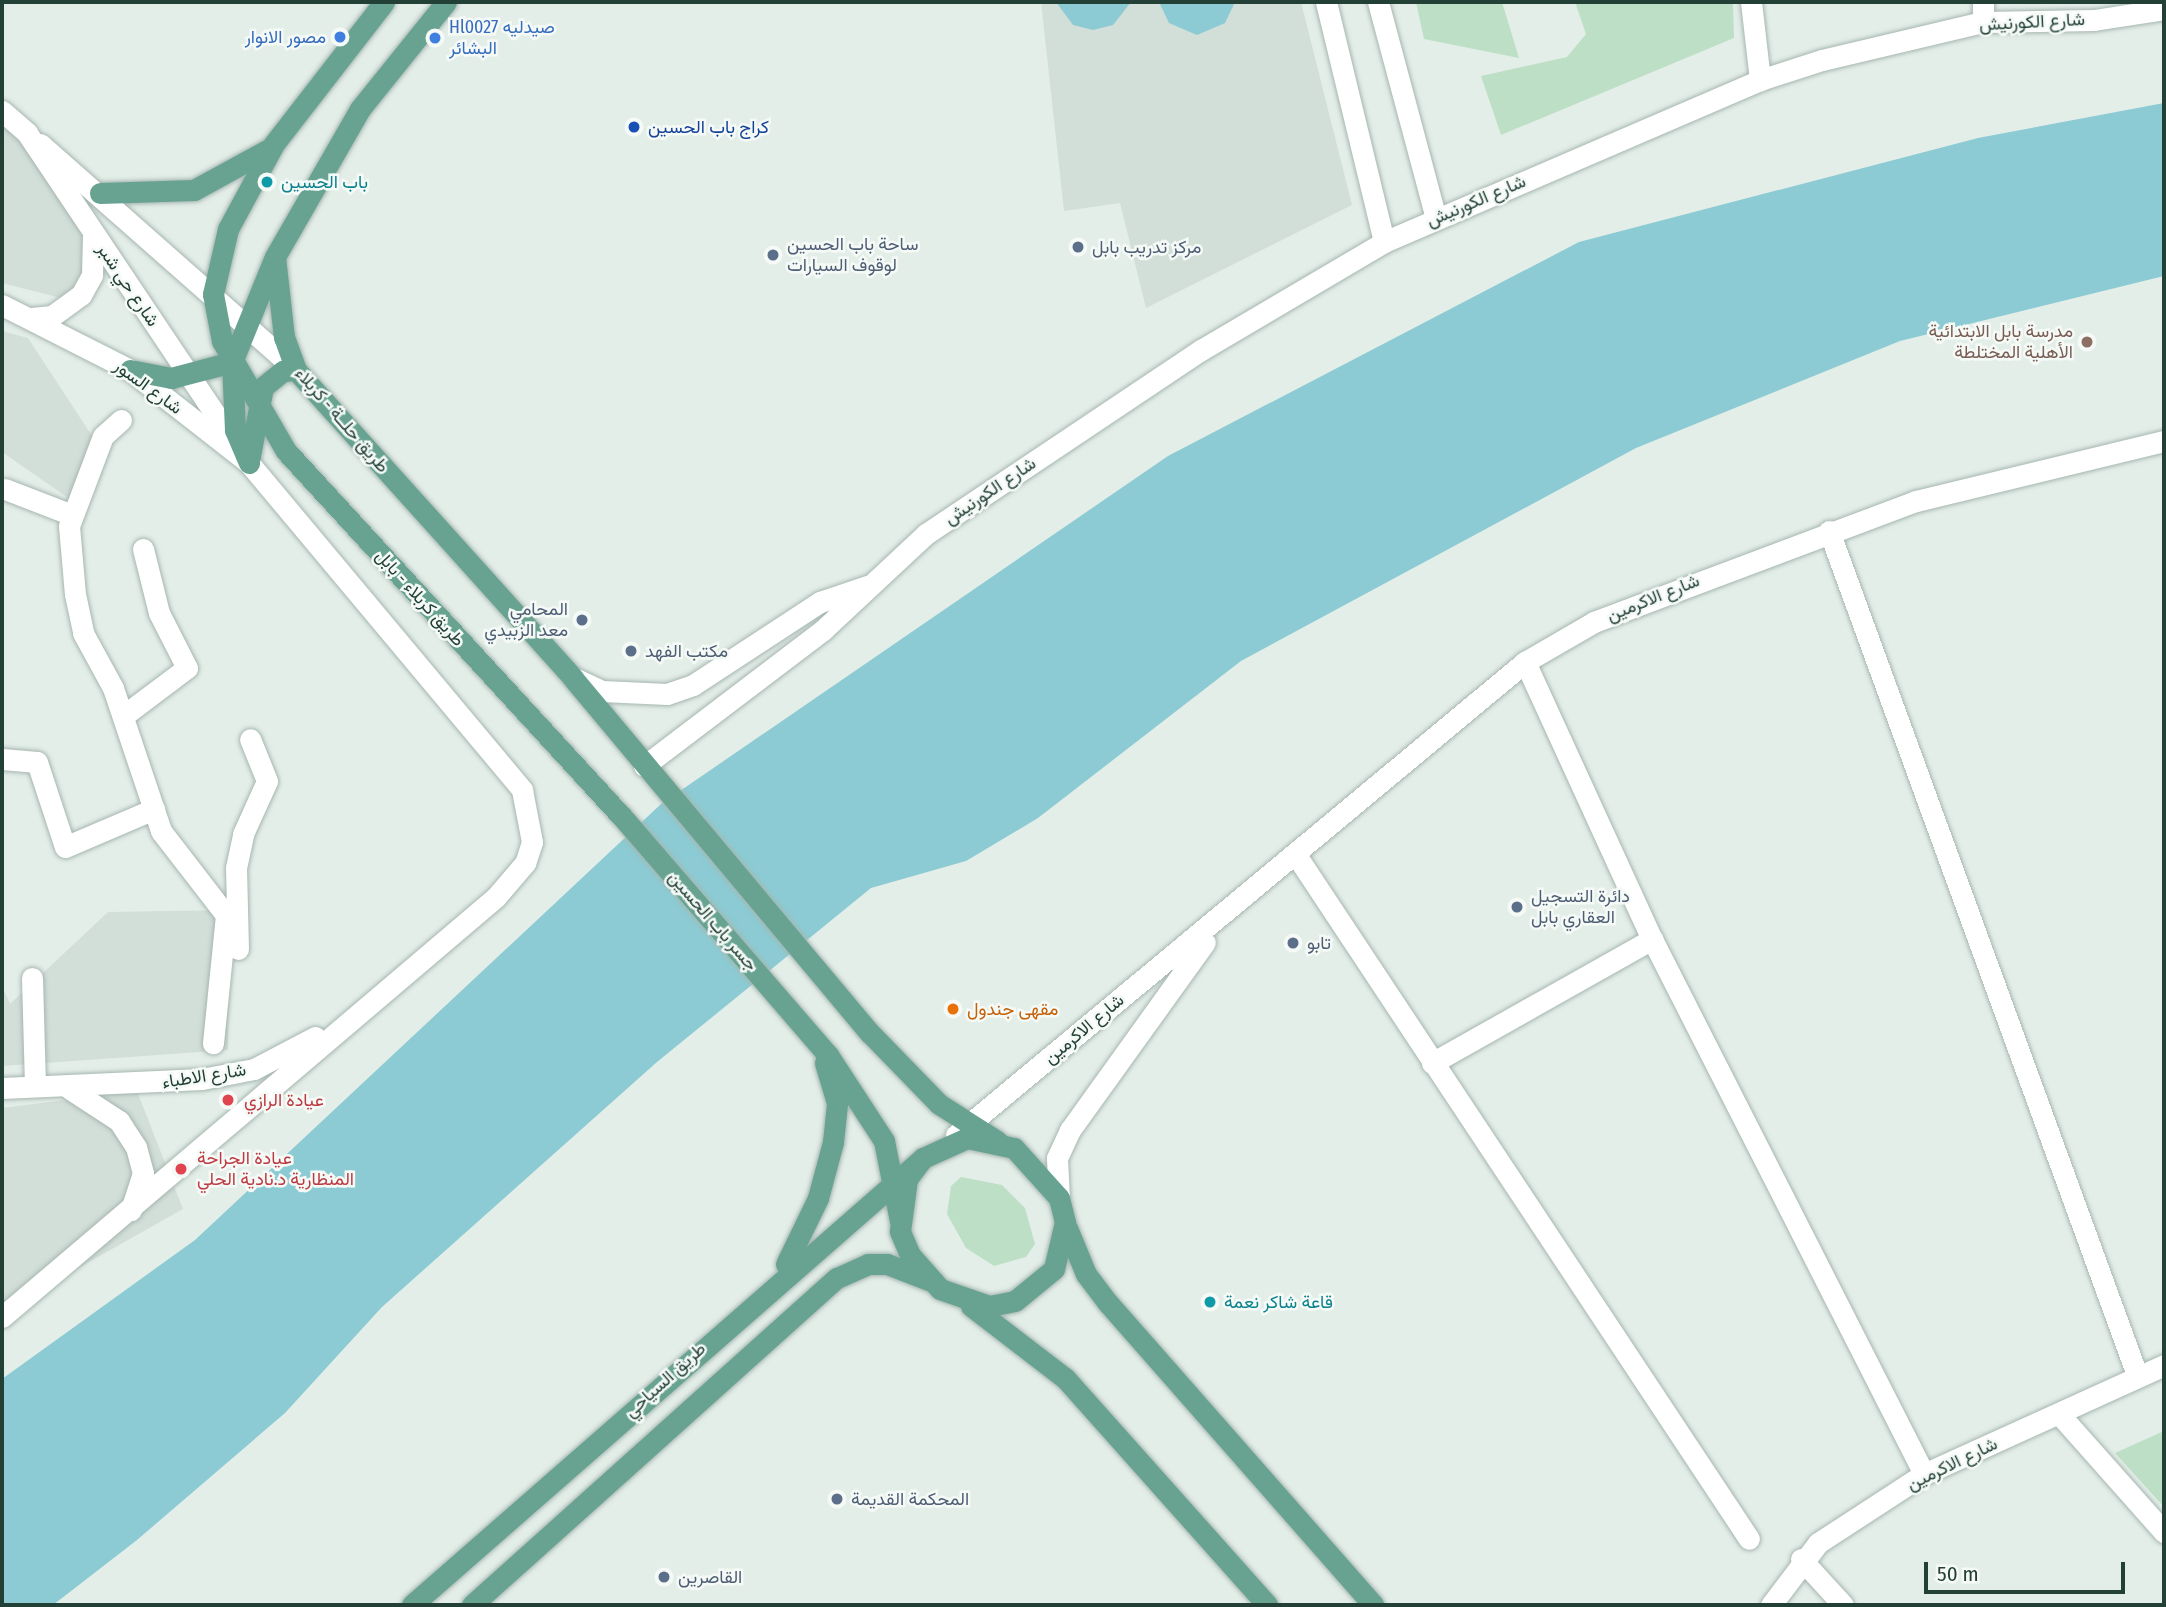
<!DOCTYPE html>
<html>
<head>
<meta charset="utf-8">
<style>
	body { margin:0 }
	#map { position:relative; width:2166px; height:1607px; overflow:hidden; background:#e4eee9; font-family:"Fira Sans Condensed",Vazirmatn,sans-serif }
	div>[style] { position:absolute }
	.built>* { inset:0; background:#d2ded8 }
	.green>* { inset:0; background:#bddfc5 }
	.water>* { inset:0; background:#8ccbd3 }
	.roads { filter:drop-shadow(0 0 2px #a6b6b0) drop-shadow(0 0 2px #a6b6b0) }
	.minor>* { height:21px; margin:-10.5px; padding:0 10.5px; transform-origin:10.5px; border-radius:10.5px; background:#fff }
	.tertiary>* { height:21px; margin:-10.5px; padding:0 10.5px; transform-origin:10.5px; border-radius:10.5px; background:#fff }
	.secondary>* { height:21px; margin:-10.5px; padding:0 10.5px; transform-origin:10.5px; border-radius:10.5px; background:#fff }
	.primary>* { height:21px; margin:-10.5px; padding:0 10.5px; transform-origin:10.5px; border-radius:10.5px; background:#68a392 }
	.dots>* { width:19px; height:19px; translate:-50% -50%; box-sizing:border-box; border:4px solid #f5faf7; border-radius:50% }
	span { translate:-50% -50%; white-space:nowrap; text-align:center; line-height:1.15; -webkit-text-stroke:5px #f5faf7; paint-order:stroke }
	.street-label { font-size:18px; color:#234037 }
	.shop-label { font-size:18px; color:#366cbe }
	.left { translate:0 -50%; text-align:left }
	.right { translate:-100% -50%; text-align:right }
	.transit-label { font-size:18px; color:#164399 }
	.culture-label { font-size:18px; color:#0d838f }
	.service-label { font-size:18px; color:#4e5e75 }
	.education-label { font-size:18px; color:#785e54 }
	.food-label { font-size:18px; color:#c56008 }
	.health-label { font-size:18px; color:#be3a42 }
	.frame { position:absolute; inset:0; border:4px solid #234037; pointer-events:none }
	.scale { position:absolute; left:1924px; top:1562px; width:201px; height:32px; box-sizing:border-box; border:4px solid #234037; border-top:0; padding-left:9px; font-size:21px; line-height:24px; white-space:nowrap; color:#234037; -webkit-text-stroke:5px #f5faf7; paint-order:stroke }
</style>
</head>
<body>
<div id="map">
	<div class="built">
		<i style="clip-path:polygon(1041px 2px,1301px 2px,1352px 205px,1146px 308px,1120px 203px,1064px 211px)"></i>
		<i style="clip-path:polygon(2px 118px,93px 200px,85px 304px,2px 283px)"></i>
		<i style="clip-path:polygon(2px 331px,28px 338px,94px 439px,74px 502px,2px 452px)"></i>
		<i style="clip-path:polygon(230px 910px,228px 1050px,2px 1066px,2px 986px,10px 1004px,108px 912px)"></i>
		<i style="clip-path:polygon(137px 1091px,183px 1209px,2px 1311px,2px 1108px)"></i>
	</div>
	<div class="green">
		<i style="clip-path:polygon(1416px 2px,1502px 2px,1519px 58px,1424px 39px)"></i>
		<i style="clip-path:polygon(1575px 2px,1733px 2px,1734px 38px,1501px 135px,1481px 76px,1567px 57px,1586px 34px)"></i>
		<i style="clip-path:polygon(961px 1177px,1002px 1185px,1025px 1208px,1035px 1244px,1026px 1257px,994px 1266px,966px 1248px,947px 1214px,951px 1186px)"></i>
		<i style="clip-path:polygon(2164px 1431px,2164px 1507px,2115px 1453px)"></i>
	</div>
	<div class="water">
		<i style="clip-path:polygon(1056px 2px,1131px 2px,1113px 25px,1093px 30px,1073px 25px)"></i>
		<i style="clip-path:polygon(1159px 2px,1235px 2px,1225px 23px,1197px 35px,1169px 23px)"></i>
		<i style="clip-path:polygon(2164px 103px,2164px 276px,1900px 341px,1636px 448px,1241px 661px,1038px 818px,966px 861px,871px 888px,657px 1062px,382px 1307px,285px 1413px,137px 1540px,53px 1605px,2px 1605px,2px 1379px,195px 1240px,661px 804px,1168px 456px,1579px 242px,1978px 138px)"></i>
	</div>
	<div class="roads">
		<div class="minor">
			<i style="left:1326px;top:2px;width:247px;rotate:76.4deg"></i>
			<i style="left:1378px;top:2px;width:224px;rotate:75deg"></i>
			<i style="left:1751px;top:2px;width:79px;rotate:83.4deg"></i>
			<i style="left:1983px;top:2px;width:20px;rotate:90deg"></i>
			<i style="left:121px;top:420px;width:24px;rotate:138deg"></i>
			<i style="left:103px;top:436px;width:96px;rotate:110.7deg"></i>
			<i style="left:69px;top:526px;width:68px;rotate:85deg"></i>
			<i style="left:75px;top:594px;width:40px;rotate:78deg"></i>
			<i style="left:83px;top:633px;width:63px;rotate:61.4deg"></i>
			<i style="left:113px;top:688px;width:151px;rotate:71.4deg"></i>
			<i style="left:161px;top:831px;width:106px;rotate:52.3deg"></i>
			<i style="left:226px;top:915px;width:129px;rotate:95.8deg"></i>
			<i style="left:5px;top:489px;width:72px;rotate:21.2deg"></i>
			<i style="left:1829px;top:531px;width:898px;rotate:69.95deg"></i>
			<i style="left:1525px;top:662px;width:305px;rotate:65.4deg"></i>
			<i style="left:1652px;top:939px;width:600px;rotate:63.05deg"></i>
			<i style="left:123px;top:716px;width:80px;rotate:-36.9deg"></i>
			<i style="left:187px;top:668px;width:62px;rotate:-117deg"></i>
			<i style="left:159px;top:613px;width:66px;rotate:-104deg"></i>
			<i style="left:2px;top:759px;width:35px;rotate:5deg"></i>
			<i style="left:37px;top:762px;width:89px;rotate:71.8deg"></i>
			<i style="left:65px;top:847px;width:97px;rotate:-23.1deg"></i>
			<i style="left:1296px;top:855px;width:820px;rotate:56.48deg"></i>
			<i style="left:238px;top:949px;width:81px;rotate:-91.4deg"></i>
			<i style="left:236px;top:868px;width:35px;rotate:-78deg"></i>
			<i style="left:243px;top:834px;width:58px;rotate:-65.6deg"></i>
			<i style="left:267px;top:781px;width:45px;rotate:-112deg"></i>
			<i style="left:32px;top:978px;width:108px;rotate:88.4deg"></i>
			<i style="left:1432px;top:1063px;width:253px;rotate:-29.4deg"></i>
			<i style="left:2060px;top:1415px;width:157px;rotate:48.4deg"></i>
			<i style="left:1801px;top:1559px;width:62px;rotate:47.6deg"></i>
			<i style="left:1771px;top:1605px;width:78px;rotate:-52.8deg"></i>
			<i style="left:1818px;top:1543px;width:126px;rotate:-33.1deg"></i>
			<i style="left:1924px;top:1474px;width:264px;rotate:-24.4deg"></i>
		</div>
		<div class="tertiary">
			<i style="left:2px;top:305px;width:144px;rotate:26.9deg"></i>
			<i style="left:130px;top:370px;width:151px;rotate:38deg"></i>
			<i style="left:249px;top:463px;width:426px;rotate:50.1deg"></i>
			<i style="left:522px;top:790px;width:53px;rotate:79.1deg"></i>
			<i style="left:532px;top:842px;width:22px;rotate:108deg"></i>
			<i style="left:525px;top:863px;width:45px;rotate:130.5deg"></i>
			<i style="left:496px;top:897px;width:648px;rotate:139.63deg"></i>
			<i style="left:572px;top:677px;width:33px;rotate:25deg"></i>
			<i style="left:602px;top:691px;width:65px;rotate:2.6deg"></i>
			<i style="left:667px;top:694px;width:28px;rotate:-19deg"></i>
			<i style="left:693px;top:685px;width:152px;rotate:-33.2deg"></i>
			<i style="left:820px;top:602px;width:50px;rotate:-18.8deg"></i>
			<i style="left:644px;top:766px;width:225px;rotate:-37.2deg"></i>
			<i style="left:823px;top:630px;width:141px;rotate:-43deg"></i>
			<i style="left:926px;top:534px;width:331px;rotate:-33.8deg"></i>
			<i style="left:1201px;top:350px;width:212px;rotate:-30.5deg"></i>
			<i style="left:1384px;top:242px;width:409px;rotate:-23.3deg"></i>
			<i style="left:1760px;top:80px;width:65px;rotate:-17.9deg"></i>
			<i style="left:1822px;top:60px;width:165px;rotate:-13.3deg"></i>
			<i style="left:1983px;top:22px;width:111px;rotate:-1deg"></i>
			<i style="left:2094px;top:20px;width:71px;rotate:-8.9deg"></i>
			<i style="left:2px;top:1088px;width:200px;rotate:-2.6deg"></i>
			<i style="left:202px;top:1079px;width:53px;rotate:-10.9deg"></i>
			<i style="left:254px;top:1069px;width:69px;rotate:-27.7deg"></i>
			<i style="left:70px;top:1089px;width:59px;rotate:33.1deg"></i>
			<i style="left:119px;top:1121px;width:31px;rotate:57deg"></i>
			<i style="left:136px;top:1147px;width:27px;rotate:75deg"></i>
			<i style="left:143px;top:1173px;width:39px;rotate:108deg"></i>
			<i style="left:956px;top:1135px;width:740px;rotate:-39.74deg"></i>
			<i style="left:1525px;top:662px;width:80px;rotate:-30.1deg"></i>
			<i style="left:1594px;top:622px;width:344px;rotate:-20.6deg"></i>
			<i style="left:1916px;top:501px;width:255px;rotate:-13.6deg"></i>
			<i style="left:1059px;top:1198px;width:40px;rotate:-92.9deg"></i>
			<i style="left:1057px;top:1158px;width:31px;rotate:-65deg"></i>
			<i style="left:1070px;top:1130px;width:231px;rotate:-54.3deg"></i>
		</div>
		<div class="secondary">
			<i style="left:2px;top:111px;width:33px;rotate:41deg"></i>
			<i style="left:27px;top:133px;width:381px;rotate:56.2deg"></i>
			<i style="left:40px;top:144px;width:341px;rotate:41.4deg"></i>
			<i style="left:32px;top:318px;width:20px;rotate:-6deg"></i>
			<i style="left:52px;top:316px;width:36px;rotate:-36deg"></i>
			<i style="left:81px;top:295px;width:23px;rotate:-61deg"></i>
			<i style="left:92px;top:275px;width:41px;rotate:-88.6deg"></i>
		</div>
		<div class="primary">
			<i style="left:384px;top:2px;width:180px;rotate:127.8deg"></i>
			<i style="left:274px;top:144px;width:97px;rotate:118.4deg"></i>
			<i style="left:228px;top:229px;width:67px;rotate:103deg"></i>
			<i style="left:213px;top:294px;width:48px;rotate:79.2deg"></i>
			<i style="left:222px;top:341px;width:127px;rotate:59.8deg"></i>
			<i style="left:286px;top:451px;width:501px;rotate:47.43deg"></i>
			<i style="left:625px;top:820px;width:311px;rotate:49.2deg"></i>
			<i style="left:828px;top:1055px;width:103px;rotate:56.9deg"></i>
			<i style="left:884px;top:1141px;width:82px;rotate:78.7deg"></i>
			<i style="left:446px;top:2px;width:137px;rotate:128.8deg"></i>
			<i style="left:360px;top:109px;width:171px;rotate:119.9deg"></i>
			<i style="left:275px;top:257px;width:81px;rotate:83.6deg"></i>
			<i style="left:284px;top:337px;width:35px;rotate:70deg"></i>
			<i style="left:296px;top:370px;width:413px;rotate:48deg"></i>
			<i style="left:572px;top:677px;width:464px;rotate:50.1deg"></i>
			<i style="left:870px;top:1033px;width:99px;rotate:45.8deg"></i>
			<i style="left:939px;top:1104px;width:69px;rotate:32.5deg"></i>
			<i style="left:100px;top:193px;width:94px;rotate:-1.8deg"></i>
			<i style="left:194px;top:190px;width:83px;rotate:-28.7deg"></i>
			<i style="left:130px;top:370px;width:42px;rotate:11deg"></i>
			<i style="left:171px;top:378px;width:63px;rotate:-14.7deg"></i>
			<i style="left:249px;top:461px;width:75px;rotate:-79.3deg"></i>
			<i style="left:263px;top:387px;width:26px;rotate:-39deg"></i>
			<i style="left:283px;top:371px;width:13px;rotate:-4deg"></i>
			<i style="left:249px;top:463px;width:36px;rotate:-113deg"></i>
			<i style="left:235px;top:430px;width:68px;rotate:-92.5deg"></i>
			<i style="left:232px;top:362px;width:111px;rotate:-67.8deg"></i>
			<i style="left:967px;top:1138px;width:48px;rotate:12deg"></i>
			<i style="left:1014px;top:1148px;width:67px;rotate:48deg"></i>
			<i style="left:1059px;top:1198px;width:25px;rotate:76deg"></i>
			<i style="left:1065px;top:1222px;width:48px;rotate:103.2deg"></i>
			<i style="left:1054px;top:1269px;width:50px;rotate:140.6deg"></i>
			<i style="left:1015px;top:1301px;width:26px;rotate:169deg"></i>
			<i style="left:989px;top:1306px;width:52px;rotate:-160.9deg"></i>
			<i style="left:940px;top:1289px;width:45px;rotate:-131.4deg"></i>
			<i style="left:910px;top:1255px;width:26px;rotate:-113deg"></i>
			<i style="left:900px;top:1231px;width:52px;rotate:-82.3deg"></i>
			<i style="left:907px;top:1179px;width:26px;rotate:-53deg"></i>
			<i style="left:923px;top:1158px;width:48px;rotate:-24.4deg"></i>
			<i style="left:1067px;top:1228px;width:50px;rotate:67.6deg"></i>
			<i style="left:1086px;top:1274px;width:36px;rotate:53deg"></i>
			<i style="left:1108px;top:1303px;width:402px;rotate:48.7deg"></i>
			<i style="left:786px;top:1264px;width:73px;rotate:-64.1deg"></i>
			<i style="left:818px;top:1198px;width:58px;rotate:-75deg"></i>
			<i style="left:833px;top:1142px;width:39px;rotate:-84deg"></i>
			<i style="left:837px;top:1103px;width:42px;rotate:-106.7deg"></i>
			<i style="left:971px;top:1306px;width:118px;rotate:37.5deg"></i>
			<i style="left:1065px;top:1378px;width:304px;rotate:48.3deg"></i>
			<i style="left:412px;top:1605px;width:679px;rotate:-41.18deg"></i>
			<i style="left:472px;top:1605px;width:490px;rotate:-41.9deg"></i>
			<i style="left:837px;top:1278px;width:34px;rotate:-24deg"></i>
			<i style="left:868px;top:1264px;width:19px"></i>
			<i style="left:887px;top:1264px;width:50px;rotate:21deg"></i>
		</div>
	</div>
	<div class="dots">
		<i style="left:340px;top:37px;background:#3f7fe0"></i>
		<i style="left:435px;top:38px;background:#3f7fe0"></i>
		<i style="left:634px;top:127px;background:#1a4fb4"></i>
		<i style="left:267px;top:182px;background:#0f9aa8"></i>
		<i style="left:1078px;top:247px;background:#5c6f8a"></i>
		<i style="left:773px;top:255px;background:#5c6f8a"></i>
		<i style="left:2087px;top:342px;background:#8d6e63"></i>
		<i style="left:582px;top:620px;background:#5c6f8a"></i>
		<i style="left:631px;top:651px;background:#5c6f8a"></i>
		<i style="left:1517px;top:907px;background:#5c6f8a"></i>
		<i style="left:1293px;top:943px;background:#5c6f8a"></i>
		<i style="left:953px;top:1009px;background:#e8710a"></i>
		<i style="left:228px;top:1100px;background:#e0444e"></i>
		<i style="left:181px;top:1169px;background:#e0444e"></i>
		<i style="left:1210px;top:1302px;background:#0f9aa8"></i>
		<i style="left:837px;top:1499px;background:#5c6f8a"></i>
		<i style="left:664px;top:1577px;background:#5c6f8a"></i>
	</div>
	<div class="street-label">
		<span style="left:2032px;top:22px;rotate:-3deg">شارع الكورنيش</span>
		<span style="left:1476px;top:201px;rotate:-23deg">شارع الكورنيش</span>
		<span style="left:128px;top:285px;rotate:56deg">شارع حي شبر</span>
		<span style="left:148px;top:387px;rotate:36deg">شارع السور</span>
		<span style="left:342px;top:420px;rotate:49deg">طريق حلــة - كربلاء</span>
		<span style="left:990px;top:491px;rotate:-34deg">شارع الكورنيش</span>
		<span style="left:420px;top:598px;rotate:48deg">طريق كربلاء - بابل</span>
		<span style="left:1653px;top:598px;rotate:-22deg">شارع الاكرمين</span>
		<span style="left:713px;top:921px;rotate:49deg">جسر باب الحسين</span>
		<span style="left:1084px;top:1029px;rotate:-40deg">شارع الاكرمين</span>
		<span style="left:204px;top:1076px;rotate:-9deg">شارع الاطباء</span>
		<span style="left:665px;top:1380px;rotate:-42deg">طريق السياحي</span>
		<span style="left:1952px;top:1464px;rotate:-26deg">شارع الاكرمين</span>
	</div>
	<div class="shop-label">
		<span class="left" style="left:449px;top:38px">Hl0027 صيدليه<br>البشائر</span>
		<span class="right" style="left:326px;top:37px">مصور الانوار</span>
	</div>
	<div class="transit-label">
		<span class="left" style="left:648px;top:127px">كراج باب الحسين</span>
	</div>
	<div class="culture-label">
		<span class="left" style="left:281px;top:182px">باب الحسين</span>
		<span class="left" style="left:1224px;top:1302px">قاعة شاكر نعمة</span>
	</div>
	<div class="service-label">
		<span class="left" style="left:787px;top:255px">ساحة باب الحسين<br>لوقوف السيارات</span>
		<span class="left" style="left:1092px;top:247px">مركز تدريب بابل</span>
		<span class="right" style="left:568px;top:620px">المحامي<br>معد الزبيدي</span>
		<span class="left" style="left:645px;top:651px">مكتب الفهد</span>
		<span class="left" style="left:1531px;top:907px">دائرة التسجيل<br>العقاري بابل</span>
		<span class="left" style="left:1307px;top:943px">تابو</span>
		<span class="left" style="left:851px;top:1499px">المحكمة القديمة</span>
		<span class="left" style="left:678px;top:1577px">القاصرين</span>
	</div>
	<div class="education-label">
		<span class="right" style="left:2073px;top:342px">مدرسة بابل الابتدائية<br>الأهلية المختلطة</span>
	</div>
	<div class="food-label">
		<span class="left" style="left:967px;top:1009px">مقهى جندول</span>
	</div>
	<div class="health-label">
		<span class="left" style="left:244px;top:1100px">عيادة الرازي</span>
		<span class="left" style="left:197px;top:1169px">عيادة الجراحة<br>المنظارية د.نادية الحلي</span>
	</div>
	<div class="frame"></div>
	<div class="scale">50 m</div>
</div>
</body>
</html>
